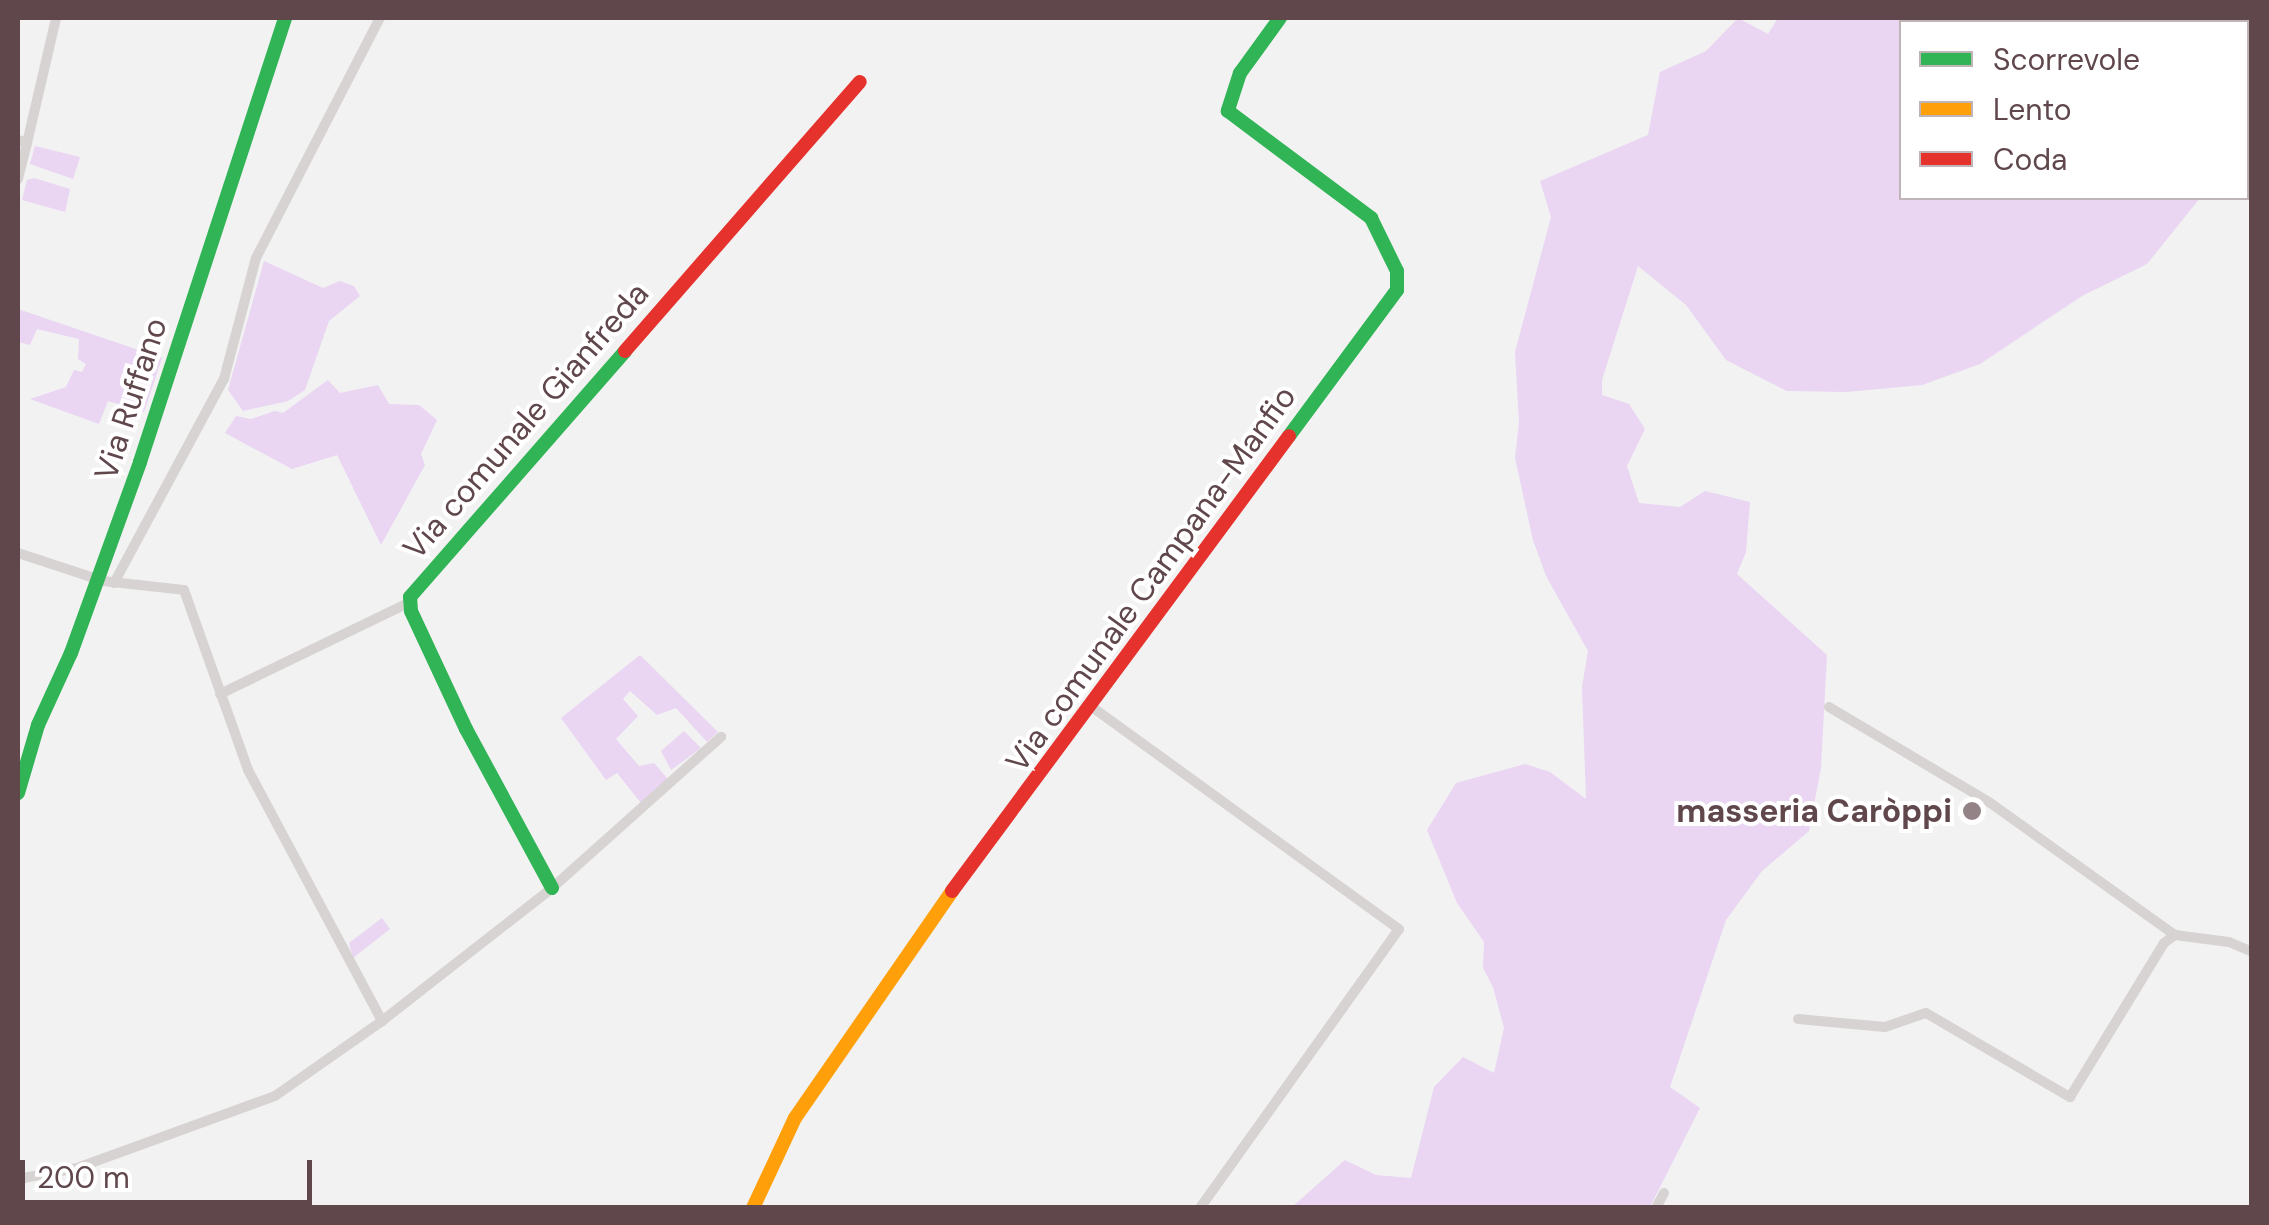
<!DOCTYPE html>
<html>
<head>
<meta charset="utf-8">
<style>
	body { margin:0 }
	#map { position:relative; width:2269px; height:1225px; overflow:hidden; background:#f2f2f2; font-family:"DM Sans",sans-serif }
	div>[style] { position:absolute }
	.green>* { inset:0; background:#ead5f3 }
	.street>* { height:10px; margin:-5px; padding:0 5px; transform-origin:5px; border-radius:5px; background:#d8d3d3 }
	.fast>* { height:14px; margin:-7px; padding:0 7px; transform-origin:7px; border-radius:7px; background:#30b455 }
	.slow>* { height:14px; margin:-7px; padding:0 7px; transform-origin:7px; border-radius:7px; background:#ff9f0a }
	.jam>* { height:14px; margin:-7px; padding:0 7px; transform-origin:7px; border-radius:7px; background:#e5322d }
	.dots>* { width:28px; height:28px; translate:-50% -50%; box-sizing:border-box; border:5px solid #fff; border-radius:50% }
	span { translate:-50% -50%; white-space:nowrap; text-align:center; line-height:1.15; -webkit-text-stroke:8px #fff; paint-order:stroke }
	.street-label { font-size:32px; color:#60474c }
	.poi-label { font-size:32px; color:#60474c; font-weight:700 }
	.right { translate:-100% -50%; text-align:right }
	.frame { position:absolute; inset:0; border:20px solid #60474c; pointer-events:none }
	.legend { position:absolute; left:1899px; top:20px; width:350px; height:180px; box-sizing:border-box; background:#fff; border:2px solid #bfb5b7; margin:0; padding:12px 18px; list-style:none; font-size:30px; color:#60474c }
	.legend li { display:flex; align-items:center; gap:20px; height:50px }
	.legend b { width:50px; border:2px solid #bfb5b7 }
	.scale { position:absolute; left:20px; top:1160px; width:292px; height:45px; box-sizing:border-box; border:5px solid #60474c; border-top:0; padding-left:12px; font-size:30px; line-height:35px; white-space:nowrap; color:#60474c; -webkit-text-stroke:8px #fff; paint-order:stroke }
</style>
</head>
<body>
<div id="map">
	<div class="green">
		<i style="clip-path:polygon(1738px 18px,1768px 34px,1778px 18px,2250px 18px,2251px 56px,2247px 70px,2246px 22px,1902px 22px,1902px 198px,2200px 198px,2147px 264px,2082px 296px,1980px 364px,1922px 385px,1846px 392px,1787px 391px,1726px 360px,1686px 305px,1638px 266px,1602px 380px,1602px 395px,1629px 404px,1645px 429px,1627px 466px,1639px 503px,1680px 507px,1705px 491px,1750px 502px,1746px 552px,1737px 574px,1827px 655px,1821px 768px,1809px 831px,1762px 871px,1726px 920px,1670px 1087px,1700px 1108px,1650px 1207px,1292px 1207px,1345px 1160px,1376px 1175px,1411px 1178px,1434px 1087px,1463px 1057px,1494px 1073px,1504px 1028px,1493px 987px,1483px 968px,1484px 942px,1457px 903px,1427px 830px,1456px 783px,1525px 764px,1550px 772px,1586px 799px,1582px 687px,1588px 651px,1546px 576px,1533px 540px,1515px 458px,1519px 422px,1515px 352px,1551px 217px,1540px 181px,1648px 135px,1660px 72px,1706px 51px)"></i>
		<i style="clip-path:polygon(35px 146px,80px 157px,73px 179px,30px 164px)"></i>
		<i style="clip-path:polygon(34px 178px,70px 189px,65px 212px,22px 200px,27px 180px)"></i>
		<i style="clip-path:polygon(264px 261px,323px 288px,340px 281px,354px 286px,360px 296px,329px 321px,305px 390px,288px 401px,243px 411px,228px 390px)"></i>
		<i style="clip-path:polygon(18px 309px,162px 358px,144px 412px,108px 401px,99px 424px,30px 399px,66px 387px,74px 370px,82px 372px,86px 364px,78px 359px,79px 339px,37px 329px,30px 345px,18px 342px)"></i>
		<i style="clip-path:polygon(328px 380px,340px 393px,378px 385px,389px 404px,419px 405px,437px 420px,421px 454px,425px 465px,381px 545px,337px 455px,292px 469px,225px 433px,236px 416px,251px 419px,275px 411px,283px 413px)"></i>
		<i style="clip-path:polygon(640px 655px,718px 732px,707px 742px,676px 708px,657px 715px,630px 691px,623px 699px,638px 716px,616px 739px,639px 766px,654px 763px,668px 779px,641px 803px,617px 773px,606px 780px,561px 718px)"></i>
		<i style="clip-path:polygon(684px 731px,701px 748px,671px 770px,661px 751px)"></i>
		<i style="clip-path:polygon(382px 918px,390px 929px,353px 958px,349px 943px)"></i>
	</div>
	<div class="street">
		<i style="left:18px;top:140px;width:9px;rotate:18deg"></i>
		<i style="left:27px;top:143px;width:37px;rotate:104deg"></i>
		<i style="left:27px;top:143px;width:128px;rotate:-76.9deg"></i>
		<i style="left:18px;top:553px;width:89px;rotate:18.2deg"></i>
		<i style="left:103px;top:581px;width:81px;rotate:6.3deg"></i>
		<i style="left:184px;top:590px;width:191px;rotate:70.4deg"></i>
		<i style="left:248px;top:770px;width:285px;rotate:61.9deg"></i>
		<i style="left:114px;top:583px;width:232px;rotate:-61.7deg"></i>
		<i style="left:224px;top:379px;width:125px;rotate:-75.2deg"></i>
		<i style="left:256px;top:258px;width:270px;rotate:-62.7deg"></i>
		<i style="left:220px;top:694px;width:209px;rotate:-25.8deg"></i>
		<i style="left:1092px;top:707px;width:379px;rotate:35.9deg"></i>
		<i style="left:1399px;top:929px;width:343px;rotate:125.5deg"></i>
		<i style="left:1829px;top:707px;width:186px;rotate:30.7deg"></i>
		<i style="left:1989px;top:802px;width:229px;rotate:35.6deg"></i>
		<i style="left:1798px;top:1019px;width:87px;rotate:5.3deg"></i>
		<i style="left:1885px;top:1027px;width:43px;rotate:-18.9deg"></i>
		<i style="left:1926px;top:1013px;width:167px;rotate:30.3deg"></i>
		<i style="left:2070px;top:1097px;width:180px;rotate:-58.6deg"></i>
		<i style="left:2164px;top:943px;width:14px;rotate:-36deg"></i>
		<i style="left:2175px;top:935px;width:54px;rotate:7.4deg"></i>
		<i style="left:2229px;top:942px;width:25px;rotate:23deg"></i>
		<i style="left:18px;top:1179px;width:60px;rotate:-10.6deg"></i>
		<i style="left:77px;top:1168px;width:211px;rotate:-20deg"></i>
		<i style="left:275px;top:1096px;width:131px;rotate:-35deg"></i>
		<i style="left:382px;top:1021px;width:216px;rotate:-38deg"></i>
		<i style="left:552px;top:888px;width:227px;rotate:-41.8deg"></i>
		<i style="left:1656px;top:1208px;width:17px;rotate:-62deg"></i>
	</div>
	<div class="fast">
		<i style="left:1280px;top:18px;width:68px;rotate:126deg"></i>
		<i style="left:1240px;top:73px;width:40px;rotate:108deg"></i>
		<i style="left:1228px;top:111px;width:179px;rotate:36.8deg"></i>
		<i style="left:1371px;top:218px;width:59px;rotate:63.9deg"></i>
		<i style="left:1397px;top:271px;width:19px;rotate:90deg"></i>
		<i style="left:1397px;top:290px;width:182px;rotate:126.5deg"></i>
		<i style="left:18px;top:793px;width:71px;rotate:-73.6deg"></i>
		<i style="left:38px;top:725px;width:79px;rotate:-65.4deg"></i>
		<i style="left:71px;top:653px;width:203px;rotate:-70.1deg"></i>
		<i style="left:140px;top:462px;width:467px;rotate:-71.9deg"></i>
		<i style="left:552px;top:888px;width:181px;rotate:-118.4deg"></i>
		<i style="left:466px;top:729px;width:130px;rotate:-115deg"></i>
		<i style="left:411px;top:611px;width:14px;rotate:-94deg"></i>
		<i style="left:410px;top:597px;width:327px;rotate:-48.8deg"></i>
	</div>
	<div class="slow">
		<i style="left:753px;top:1208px;width:99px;rotate:-65deg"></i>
		<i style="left:795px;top:1118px;width:276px;rotate:-55.3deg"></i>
	</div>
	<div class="jam">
		<i style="left:625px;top:351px;width:357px;rotate:-48.9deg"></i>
		<i style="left:952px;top:891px;width:566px;rotate:-53.47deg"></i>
	</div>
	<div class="dots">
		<i style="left:1972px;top:811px;background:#938386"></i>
	</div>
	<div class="street-label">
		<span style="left:131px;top:399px;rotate:-72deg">Via Ruffano</span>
		<span style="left:526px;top:421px;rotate:-49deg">Via comunale Gianfreda</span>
		<span style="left:1151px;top:579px;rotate:-54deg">Via comunale Campana-Manfio</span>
	</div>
	<div class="poi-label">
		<span class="right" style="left:1952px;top:811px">masseria Caròppi</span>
	</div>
	<div class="frame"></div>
	<ul class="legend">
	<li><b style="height:12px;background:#30b455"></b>Scorrevole</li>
	<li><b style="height:12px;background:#ff9f0a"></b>Lento</li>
	<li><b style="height:12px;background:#e5322d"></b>Coda</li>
	</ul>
	<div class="scale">200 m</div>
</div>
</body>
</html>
